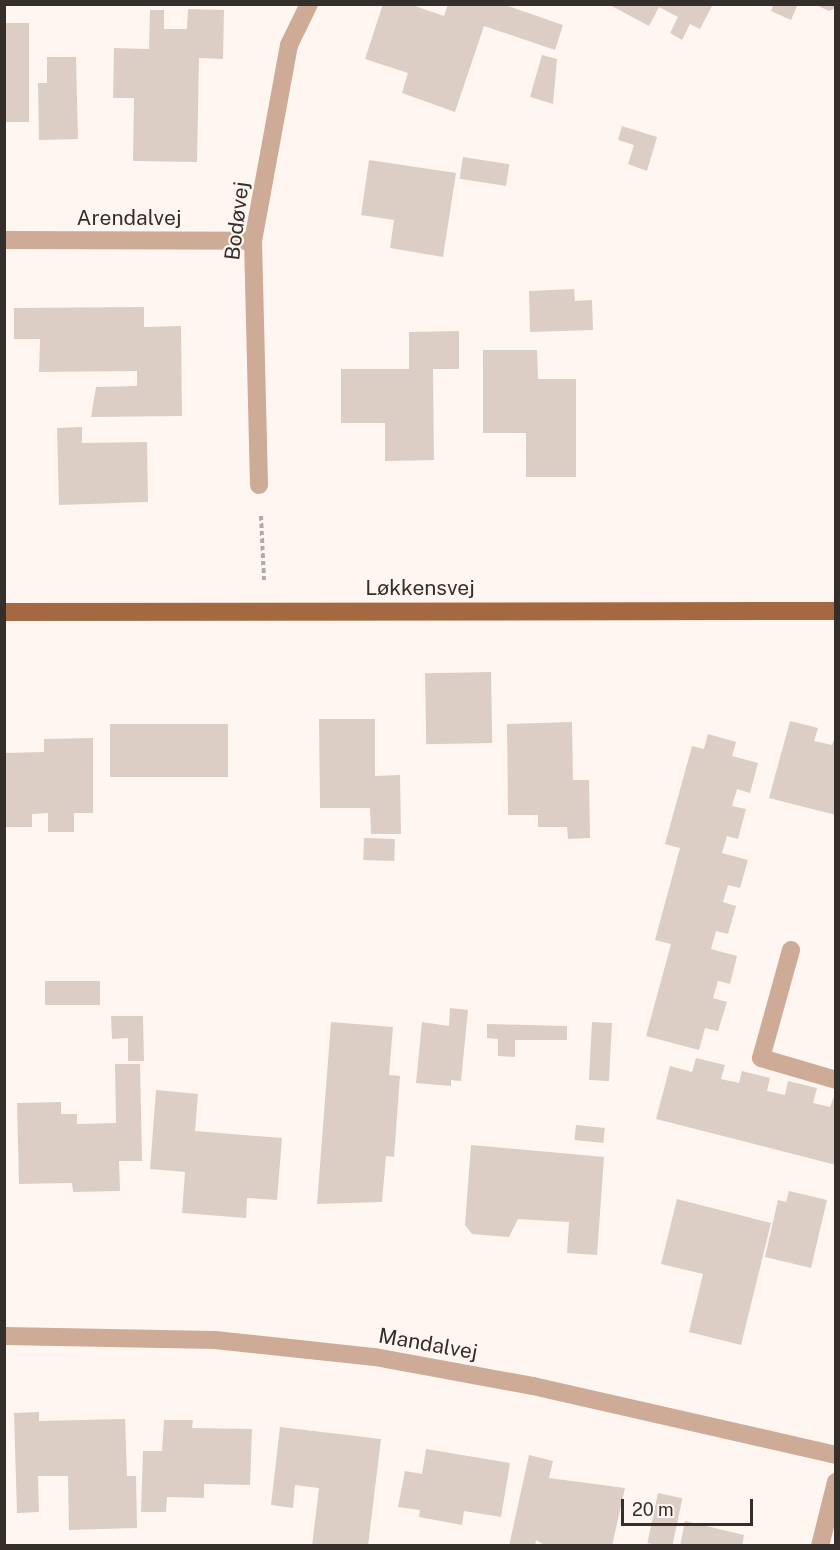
<!DOCTYPE html>
<html>
<head>
<meta charset="utf-8">
<style>
	body { margin:0 }
	#map { position:relative; width:840px; height:1550px; overflow:hidden; background:#fff6f1; font-family:"Public Sans",sans-serif }
	div>[style] { position:absolute }
	.building>* { inset:0; background:#dccec5; transform-origin:0 0 }
	.path>* { height:4px; margin-top:-2px; transform-origin:0; background:repeating-linear-gradient(90deg,#b0a9a4 0 4.5px,transparent 0 7.5px) }
	.minor>* { height:18px; margin:-9px; padding:0 9px; transform-origin:9px; border-radius:9px; background:#cdab96 }
	.major>* { height:18px; margin:-9px; padding:0 9px; transform-origin:9px; border-radius:9px; background:#a46941 }
	span { translate:-50% -50%; white-space:nowrap; text-align:center; line-height:1.15; -webkit-text-stroke:4.5px #fff6f1; paint-order:stroke }
	.street-label { font-size:21px; color:#352f2c }
	.frame { position:absolute; inset:0; border:6px solid #352f2c; pointer-events:none }
	.scale { position:absolute; left:621px; top:1499px; width:132px; height:27px; box-sizing:border-box; border:3px solid #352f2c; border-top:0; padding-left:8px; font-size:18px; line-height:21px; white-space:nowrap; color:#352f2c; -webkit-text-stroke:4px #fff6f1; paint-order:stroke }
</style>
</head>
<body>
<div id="map">
	<div class="building">
		<i style="clip-path:polygon(383px 4px,409px 4px,444px 16px,448px 4px,502px 4px,563px 25px,555px 50px,484px 26px,455px 112px,402px 93px,408px 73px,365px 59px)"></i>
		<i style="clip-path:polygon(608px 4px,713px 4px,700px 29px,690px 24px,682px 40px,670px 33px,678px 17px,659px 7px,649px 26px)"></i>
		<i style="clip-path:polygon(774px 4px,798px 4px,791px 20px,771px 11px)"></i>
		<i style="clip-path:polygon(814px 4px,836px 4px,836px 8px,829px 11px)"></i>
		<i style="clip-path:polygon(188px 9px,224px 10px,223px 59px,199px 58px,197px 162px,133px 161px,134px 98px,113px 98px,114px 48px,149px 49px,150px 10px,164px 10px,164px 29px,187px 29px)"></i>
		<i style="left:4px;top:23px;width:25px;height:99px"></i>
		<i style="clip-path:polygon(542px 55px,557px 59px,553px 104px,530px 97px)"></i>
		<i style="clip-path:polygon(47px 57px,76px 57px,78px 139px,39px 140px,38px 83px,47px 83px)"></i>
		<i style="clip-path:polygon(622px 126px,657px 137px,647px 171px,628px 164px,634px 145px,618px 140px)"></i>
		<i style="left:463px;top:157px;width:47px;height:22px;rotate:9deg"></i>
		<i style="clip-path:polygon(369px 160px,456px 173px,443px 257px,390px 248px,394px 220px,361px 215px)"></i>
		<i style="clip-path:polygon(574px 289px,575px 301px,592px 300px,593px 330px,530px 332px,529px 291px)"></i>
		<i style="clip-path:polygon(144px 307px,144px 327px,181px 326px,182px 416px,91px 417px,96px 387px,137px 386px,137px 371px,39px 372px,40px 339px,14px 339px,14px 308px)"></i>
		<i style="clip-path:polygon(459px 331px,459px 369px,433px 369px,434px 460px,385px 461px,385px 423px,341px 423px,341px 369px,409px 369px,409px 332px)"></i>
		<i style="clip-path:polygon(483px 350px,537px 350px,538px 379px,576px 379px,576px 477px,526px 477px,526px 433px,483px 433px)"></i>
		<i style="clip-path:polygon(82px 427px,82px 443px,147px 442px,148px 502px,59px 505px,57px 428px)"></i>
		<i style="left:491px;top:672px;width:71px;height:66px;rotate:89deg"></i>
		<i style="clip-path:polygon(319px 719px,375px 719px,375px 776px,400px 775px,401px 834px,371px 834px,370px 808px,320px 808px)"></i>
		<i style="clip-path:polygon(790px 721px,818px 728px,814px 741px,832px 745px,836px 733px,836px 815px,769px 798px)"></i>
		<i style="clip-path:polygon(572px 722px,573px 780px,589px 780px,590px 838px,568px 839px,567px 827px,538px 827px,538px 815px,508px 815px,507px 724px)"></i>
		<i style="left:110px;top:724px;width:118px;height:53px"></i>
		<i style="clip-path:polygon(708px 734px,736px 742px,732px 756px,758px 763px,750px 793px,737px 789px,732px 806px,746px 809px,738px 839px,727px 836px,722px 853px,748px 860px,740px 888px,728px 885px,723px 902px,736px 906px,728px 934px,716px 931px,711px 949px,737px 956px,730px 984px,718px 981px,713px 998px,727px 1002px,718px 1031px,705px 1028px,699px 1050px,646px 1036px,671px 944px,655px 940px,680px 848px,665px 844px,692px 746px,704px 749px)"></i>
		<i style="clip-path:polygon(93px 738px,93px 813px,74px 813px,74px 832px,48px 832px,48px 813px,32px 814px,32px 827px,4px 827px,4px 753px,44px 752px,44px 739px)"></i>
		<i style="left:364px;top:838px;width:31px;height:22px;rotate:2deg"></i>
		<i style="left:45px;top:981px;width:55px;height:24px"></i>
		<i style="clip-path:polygon(450px 1008px,468px 1010px,461px 1081px,451px 1080px,451px 1086px,416px 1083px,422px 1022px,449px 1026px)"></i>
		<i style="clip-path:polygon(111px 1016px,143px 1016px,144px 1061px,128px 1061px,128px 1038px,112px 1039px)"></i>
		<i style="clip-path:polygon(331px 1022px,393px 1027px,389px 1075px,400px 1076px,394px 1157px,386px 1156px,382px 1202px,317px 1204px)"></i>
		<i style="left:592px;top:1022px;width:20px;height:58px;rotate:3deg"></i>
		<i style="clip-path:polygon(487px 1024px,567px 1026px,567px 1040px,515px 1040px,515px 1057px,498px 1056px,498px 1039px,487px 1038px)"></i>
		<i style="clip-path:polygon(696px 1058px,725px 1065px,721px 1079px,739px 1083px,742px 1071px,770px 1078px,767px 1091px,785px 1095px,788px 1081px,817px 1088px,813px 1103px,830px 1107px,836px 1091px,836px 1165px,656px 1119px,670px 1066px,692px 1072px)"></i>
		<i style="clip-path:polygon(115px 1064px,140px 1064px,142px 1161px,119px 1161px,120px 1191px,73px 1192px,72px 1183px,19px 1184px,17px 1103px,61px 1102px,61px 1114px,77px 1114px,77px 1124px,116px 1123px)"></i>
		<i style="clip-path:polygon(156px 1090px,198px 1094px,195px 1131px,282px 1138px,277px 1200px,247px 1198px,246px 1218px,182px 1213px,185px 1172px,150px 1169px)"></i>
		<i style="left:576px;top:1125px;width:29px;height:15px;rotate:6deg"></i>
		<i style="clip-path:polygon(471px 1145px,604px 1157px,597px 1255px,567px 1253px,569px 1222px,518px 1219px,509px 1237px,472px 1234px,465px 1225px)"></i>
		<i style="clip-path:polygon(789px 1191px,827px 1200px,811px 1268px,765px 1257px,778px 1200px,786px 1202px)"></i>
		<i style="clip-path:polygon(677px 1199px,771px 1223px,741px 1345px,689px 1332px,703px 1274px,661px 1264px)"></i>
		<i style="clip-path:polygon(39px 1412px,39px 1421px,125px 1419px,127px 1476px,136px 1476px,137px 1528px,69px 1530px,68px 1476px,38px 1476px,39px 1512px,17px 1513px,14px 1413px)"></i>
		<i style="clip-path:polygon(164px 1420px,193px 1420px,192px 1428px,252px 1429px,250px 1485px,204px 1484px,204px 1498px,167px 1497px,166px 1512px,141px 1512px,143px 1451px,162px 1451px)"></i>
		<i style="clip-path:polygon(280px 1427px,381px 1439px,368px 1546px,312px 1546px,319px 1488px,295px 1485px,293px 1508px,271px 1505px)"></i>
		<i style="clip-path:polygon(426px 1449px,510px 1463px,501px 1517px,464px 1511px,462px 1525px,419px 1517px,420px 1510px,398px 1507px,405px 1471px,422px 1474px)"></i>
		<i style="clip-path:polygon(529px 1455px,553px 1461px,549px 1478px,625px 1488px,612px 1546px,546px 1546px,536px 1540px,535px 1546px,509px 1546px)"></i>
		<i style="left:658px;top:1493px;width:25px;height:51px;rotate:12deg"></i>
		<i style="clip-path:polygon(685px 1521px,744px 1535px,742px 1546px,680px 1546px)"></i>
	</div>
	<div class="path">
		<i style="left:261px;top:516px;width:64px;rotate:87.3deg"></i>
	</div>
	<div class="minor">
		<i style="left:4px;top:240px;width:249px;rotate:0.2deg"></i>
		<i style="left:259px;top:485px;width:244px;rotate:-91.4deg"></i>
		<i style="left:253px;top:241px;width:199px;rotate:-79.6deg"></i>
		<i style="left:289px;top:45px;width:46px;rotate:-64deg"></i>
		<i style="left:791px;top:950px;width:112px;rotate:105.5deg"></i>
		<i style="left:761px;top:1058px;width:78px;rotate:16.3deg"></i>
		<i style="left:4px;top:1336px;width:211px;rotate:1.1deg"></i>
		<i style="left:215px;top:1340px;width:161px;rotate:6.1deg"></i>
		<i style="left:375px;top:1357px;width:161px;rotate:10.4deg"></i>
		<i style="left:533px;top:1386px;width:311px;rotate:12.8deg"></i>
		<i style="left:820px;top:1546px;width:66px;rotate:-76deg"></i>
	</div>
	<div class="major">
		<i style="left:4px;top:612px;width:832px;rotate:-0.07deg"></i>
	</div>
	<div class="street-label">
		<span style="left:129px;top:218px">Arendalvej</span>
		<span style="left:237px;top:221px;rotate:-83deg">Bodøvej</span>
		<span style="left:420px;top:588px">Løkkensvej</span>
		<span style="left:428px;top:1344px;rotate:10deg">Mandalvej</span>
	</div>
	<div class="frame"></div>
	<div class="scale">20 m</div>
</div>
</body>
</html>
